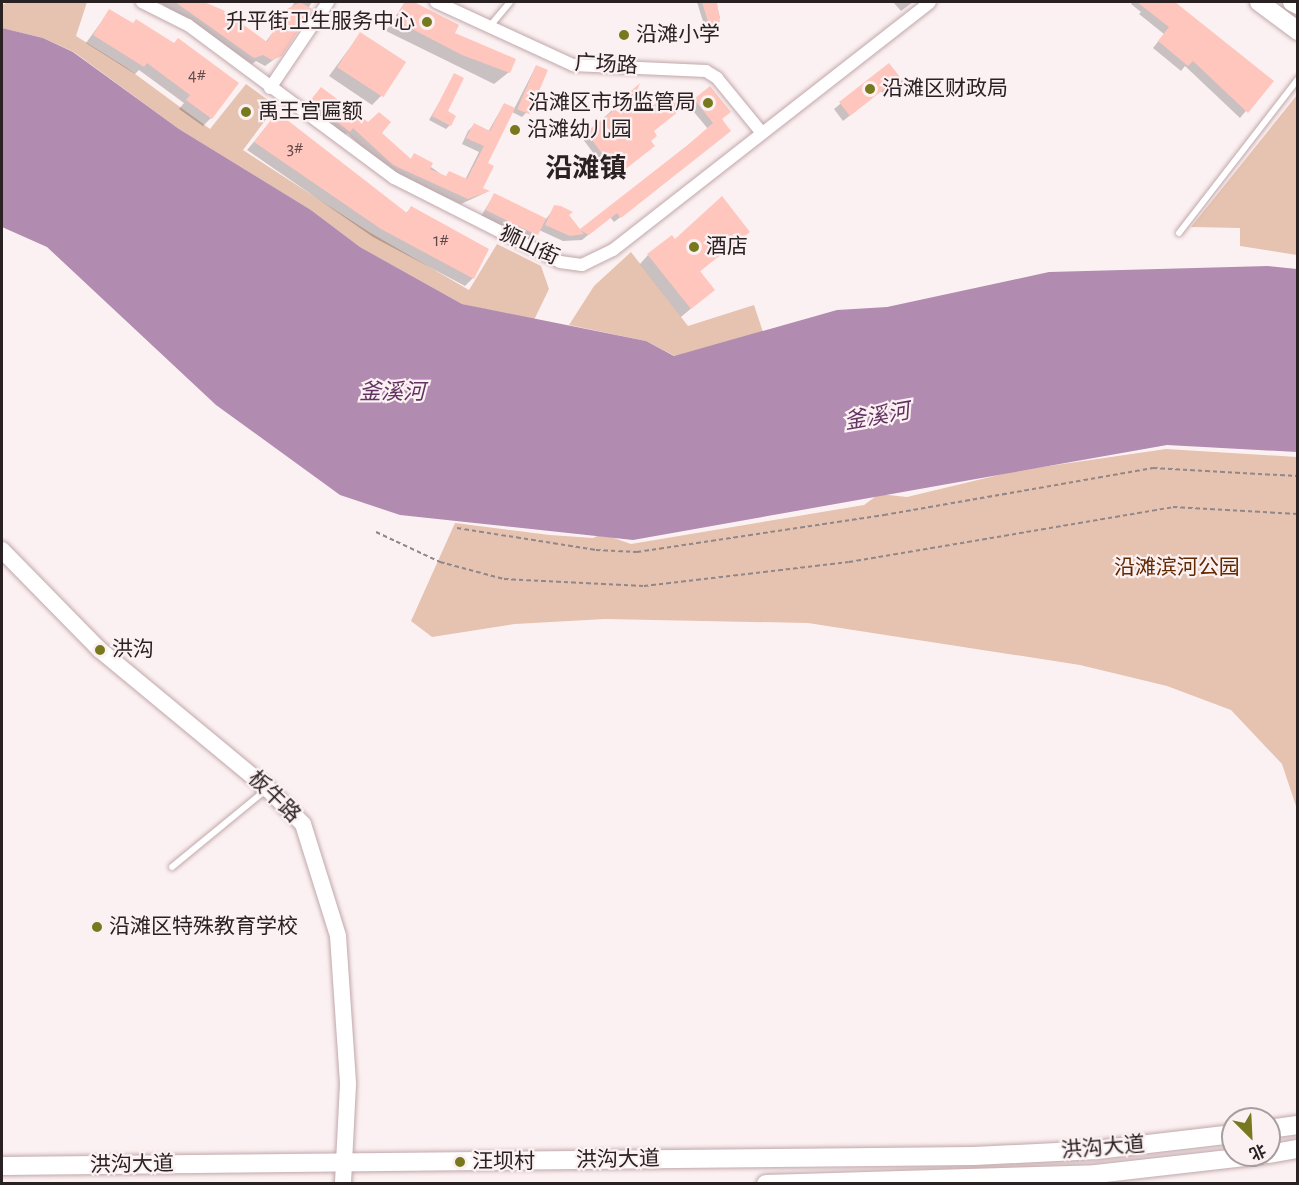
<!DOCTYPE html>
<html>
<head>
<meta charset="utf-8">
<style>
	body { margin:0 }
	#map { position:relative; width:1299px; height:1185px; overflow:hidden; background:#fcf1f2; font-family:"Alegreya Sans","Noto Sans SC",sans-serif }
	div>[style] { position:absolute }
	.green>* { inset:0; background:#e6c2b0 }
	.water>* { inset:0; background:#b18cb0 }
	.shadow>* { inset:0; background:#0003 }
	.building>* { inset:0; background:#ffc6be; transform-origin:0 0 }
	.path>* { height:2px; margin-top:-1px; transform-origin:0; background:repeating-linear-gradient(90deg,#918788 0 4.5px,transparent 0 7.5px) }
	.roads { filter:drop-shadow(0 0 2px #c1a7ab) drop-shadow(0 0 2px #c1a7ab) }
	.lane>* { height:6px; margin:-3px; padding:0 3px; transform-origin:3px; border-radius:3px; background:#fff }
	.street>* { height:12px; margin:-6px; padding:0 6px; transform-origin:6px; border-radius:6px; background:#fff }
	.secondary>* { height:16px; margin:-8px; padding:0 8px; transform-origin:8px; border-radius:8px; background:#fff }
	.primary>* { height:18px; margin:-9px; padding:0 9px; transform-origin:9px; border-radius:9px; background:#fff }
	.dots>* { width:16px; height:16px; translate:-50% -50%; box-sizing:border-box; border:3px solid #fcf1f2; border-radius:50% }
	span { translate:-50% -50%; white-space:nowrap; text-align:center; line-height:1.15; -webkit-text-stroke:4.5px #fcf1f2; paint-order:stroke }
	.number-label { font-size:18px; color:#5f4a49 }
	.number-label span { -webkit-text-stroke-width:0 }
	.poi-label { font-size:21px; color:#2a2122 }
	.right { translate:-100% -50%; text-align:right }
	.left { translate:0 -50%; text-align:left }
	.street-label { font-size:21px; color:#2a2122 }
	.park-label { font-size:21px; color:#622800 }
	.water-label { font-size:22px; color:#623362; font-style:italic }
	.district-label { font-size:27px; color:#2a2122; font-weight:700 }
	.frame { position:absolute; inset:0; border:3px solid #2a2122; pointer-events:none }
	.north { position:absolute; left:1221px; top:1107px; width:60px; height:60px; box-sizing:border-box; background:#fcf1f2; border:2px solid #a89e9f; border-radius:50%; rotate:156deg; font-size:16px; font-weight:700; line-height:24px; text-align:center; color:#2a2122 }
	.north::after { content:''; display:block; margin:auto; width:21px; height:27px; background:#78781e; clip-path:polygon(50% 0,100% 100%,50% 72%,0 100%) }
</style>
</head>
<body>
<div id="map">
	<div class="green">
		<i style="clip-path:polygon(8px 2px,87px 2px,76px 36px,127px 68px,210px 129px,246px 84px,276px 106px,243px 150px,369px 232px,469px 290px,497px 244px,541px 266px,549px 289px,534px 320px,462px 304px,360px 247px,311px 210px,179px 129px,74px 52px,43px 38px,2px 28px,2px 5px)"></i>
		<i style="clip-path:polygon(1297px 95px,1297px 255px,1240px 246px,1240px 228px,1191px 227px)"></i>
		<i style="clip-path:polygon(631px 252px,688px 326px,754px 305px,763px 332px,675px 356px,646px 341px,569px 325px,594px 286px)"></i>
		<i style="clip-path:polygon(1166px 449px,1297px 457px,1297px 809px,1282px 764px,1231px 710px,1167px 686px,1080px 665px,808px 623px,605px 619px,515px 624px,432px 637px,411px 621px,455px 523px,550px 535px,593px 538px,602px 534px,631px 544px,864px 505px,879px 494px,907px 497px,1015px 471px)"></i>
	</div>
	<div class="water">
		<i style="clip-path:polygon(2px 28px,43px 38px,73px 52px,179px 129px,311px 210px,360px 247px,462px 304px,646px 341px,674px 356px,837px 310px,887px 307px,1049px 272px,1268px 266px,1297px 269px,1297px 452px,1167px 445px,633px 540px,400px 515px,340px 495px,216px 405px,47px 247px,2px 227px)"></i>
	</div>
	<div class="shadow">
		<i style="clip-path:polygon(159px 2px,201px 2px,265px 43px,295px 2px,312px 2px,280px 55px,265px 66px,256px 61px,252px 64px)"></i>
		<i style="clip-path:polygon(405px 2px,457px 25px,453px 33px,509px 72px,494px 84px,386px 31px)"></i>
		<i style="clip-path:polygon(697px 2px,716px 2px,720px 18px,705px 28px)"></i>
		<i style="clip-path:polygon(893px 2px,913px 2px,901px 11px)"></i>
		<i style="clip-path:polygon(1133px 2px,1169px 2px,1271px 81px,1240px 118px,1185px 66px,1181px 71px,1153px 48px,1164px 34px,1139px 14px,1141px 12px,1131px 4px)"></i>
		<i style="clip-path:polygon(110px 10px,132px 25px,211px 118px,203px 126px,179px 109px,184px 103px,139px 70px,135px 74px,86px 43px)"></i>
		<i style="clip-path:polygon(360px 34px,381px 96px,372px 105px,329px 76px)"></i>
		<i style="clip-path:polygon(888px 65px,902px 82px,885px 97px,881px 91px,843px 121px,834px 109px)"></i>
		<i style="clip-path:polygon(536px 66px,546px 71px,526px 113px,522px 117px,512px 112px,486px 164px,481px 189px,487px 192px,461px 204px,387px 171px,347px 133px,344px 137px,305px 107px,316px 94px,380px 133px,410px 160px,414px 155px,445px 177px,465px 180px,479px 152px,462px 144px,468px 131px,474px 125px,488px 132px,504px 104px,514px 109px)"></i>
		<i style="clip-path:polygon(455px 75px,446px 112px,450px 125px,446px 129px,429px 120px)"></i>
		<i style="clip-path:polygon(636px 88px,632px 99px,652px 132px,648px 150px,613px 179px,582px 138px)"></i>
		<i style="clip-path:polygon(695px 100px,720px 120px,723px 137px,614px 222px,610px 217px,582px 240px,563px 241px,539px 230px,530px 240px,481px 216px,494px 195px,546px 219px,555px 207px,580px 231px,708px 129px,689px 106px)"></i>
		<i style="clip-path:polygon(277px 114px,406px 213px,411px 208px,473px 278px,465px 286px,373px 237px,247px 150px)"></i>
		<i style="clip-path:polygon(748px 232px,699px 272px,713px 290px,681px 317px,640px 264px,648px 255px)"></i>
	</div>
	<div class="building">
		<i style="clip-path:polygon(175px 2px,204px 2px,223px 10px,267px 42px,287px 9px,300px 2px,312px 9px,282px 56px,272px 60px,263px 55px,254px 58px)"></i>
		<i style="clip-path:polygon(405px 2px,414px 2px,459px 25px,455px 33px,516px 59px,510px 73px,462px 55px,395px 20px)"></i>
		<i style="clip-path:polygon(702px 2px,717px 2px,720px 22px,709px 25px)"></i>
		<i style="clip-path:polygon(1137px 2px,1175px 2px,1274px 81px,1248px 113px,1193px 61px,1188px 66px,1158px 41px,1169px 27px)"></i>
		<i style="clip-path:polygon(109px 9px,133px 23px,136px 19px,174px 43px,178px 38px,239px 83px,212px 119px,186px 100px,190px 95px,147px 63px,144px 67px,93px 35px)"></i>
		<i style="left:360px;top:32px;width:55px;height:42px;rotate:33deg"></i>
		<i style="clip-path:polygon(889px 63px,904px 82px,892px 91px,888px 86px,850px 116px,839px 102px)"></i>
		<i style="left:536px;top:65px;width:13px;height:48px;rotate:23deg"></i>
		<i style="clip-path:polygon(454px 73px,464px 78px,448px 111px,456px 116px,451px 126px,432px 116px)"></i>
		<i style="clip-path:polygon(640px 83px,634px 99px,645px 112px,670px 92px,683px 108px,654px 131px,657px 136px,651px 141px,655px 146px,618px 175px,586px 132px,618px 107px,616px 104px)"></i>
		<i style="clip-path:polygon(710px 86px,731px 112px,722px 119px,731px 131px,621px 218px,617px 213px,589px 235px,580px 230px,584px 234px,570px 236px,545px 225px,554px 205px,561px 206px,573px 212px,569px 215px,580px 229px,689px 144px,713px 123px,694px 99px)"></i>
		<i style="clip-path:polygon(321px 87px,368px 122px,379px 112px,391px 122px,382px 133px,411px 159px,414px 153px,433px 163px,430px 169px,446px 176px,449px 171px,467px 179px,484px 146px,466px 138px,474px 123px,490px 131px,504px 103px,515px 108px,488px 163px,494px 166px,483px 188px,490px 191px,468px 199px,393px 165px,353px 128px,350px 132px,310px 101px)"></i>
		<i style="clip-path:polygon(277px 112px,407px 213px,411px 206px,489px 249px,474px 279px,381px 229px,254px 142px)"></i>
		<i style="left:494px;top:193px;width:58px;height:19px;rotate:26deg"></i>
		<i style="clip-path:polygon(722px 196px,750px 232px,700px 271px,715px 290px,691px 309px,647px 254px,672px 235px,675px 239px)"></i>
	</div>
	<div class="path">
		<i style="left:457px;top:528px;width:141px;rotate:9deg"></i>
		<i style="left:596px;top:550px;width:41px;rotate:2.8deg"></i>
		<i style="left:637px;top:552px;width:250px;rotate:-8.5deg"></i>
		<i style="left:884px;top:515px;width:273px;rotate:-9.9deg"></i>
		<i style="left:1153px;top:468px;width:145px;rotate:3.2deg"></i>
		<i style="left:376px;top:532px;width:71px;rotate:25.1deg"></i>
		<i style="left:440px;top:562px;width:66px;rotate:14.9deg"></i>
		<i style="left:504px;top:579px;width:140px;rotate:2.9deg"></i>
		<i style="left:644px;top:586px;width:206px;rotate:-6.7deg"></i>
		<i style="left:849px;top:562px;width:329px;rotate:-9.6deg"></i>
		<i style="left:1173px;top:507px;width:125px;rotate:3.2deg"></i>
	</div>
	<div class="roads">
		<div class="lane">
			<i style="left:490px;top:26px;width:31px;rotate:-50deg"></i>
			<i style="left:1179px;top:233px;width:195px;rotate:-52.3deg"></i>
			<i style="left:172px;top:867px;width:123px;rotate:-39.4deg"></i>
		</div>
		<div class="street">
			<i style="left:142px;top:2px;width:51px;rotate:26.6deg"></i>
			<i style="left:188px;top:25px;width:257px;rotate:36.6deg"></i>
			<i style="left:394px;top:178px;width:186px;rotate:26.8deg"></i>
			<i style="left:560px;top:262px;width:22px;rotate:8deg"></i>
			<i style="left:582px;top:265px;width:34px;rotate:-26deg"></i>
			<i style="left:613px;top:250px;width:402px;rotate:-38deg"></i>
			<i style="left:436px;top:2px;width:151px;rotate:24.7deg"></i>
			<i style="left:573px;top:65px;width:133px;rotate:2.6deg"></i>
			<i style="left:706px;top:71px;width:13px;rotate:32deg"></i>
			<i style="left:717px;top:78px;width:71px;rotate:50.7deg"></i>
			<i style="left:270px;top:88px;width:104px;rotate:-56deg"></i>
		</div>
		<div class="secondary">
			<i style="left:2px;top:550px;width:140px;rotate:45.6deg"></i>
			<i style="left:100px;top:650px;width:218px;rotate:39.6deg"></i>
			<i style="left:268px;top:789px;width:49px;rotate:45deg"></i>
			<i style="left:303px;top:824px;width:117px;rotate:72.6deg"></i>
			<i style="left:338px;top:936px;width:148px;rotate:86.1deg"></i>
			<i style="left:348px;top:1084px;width:100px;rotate:92.9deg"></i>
		</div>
		<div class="primary">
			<i style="left:1259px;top:2px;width:49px;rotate:36.6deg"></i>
			<i style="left:1292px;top:2px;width:7px;rotate:27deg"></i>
			<i style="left:1269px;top:1129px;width:29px;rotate:-8deg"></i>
			<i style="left:1269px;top:1154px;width:29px;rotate:-10deg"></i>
			<i style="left:2px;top:1166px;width:972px;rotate:-0.59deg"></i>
			<i style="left:974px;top:1156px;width:123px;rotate:-2.8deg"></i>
			<i style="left:1097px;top:1150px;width:137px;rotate:-6.7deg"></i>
			<i style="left:766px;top:1184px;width:330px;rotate:-1.7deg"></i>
			<i style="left:1096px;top:1174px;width:167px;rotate:-6.5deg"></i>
		</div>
	</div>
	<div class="dots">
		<i style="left:427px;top:22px;background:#78781e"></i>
		<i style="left:624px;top:35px;background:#78781e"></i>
		<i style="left:870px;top:89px;background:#78781e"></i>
		<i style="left:708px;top:103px;background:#78781e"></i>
		<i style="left:246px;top:112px;background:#78781e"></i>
		<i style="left:515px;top:130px;background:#78781e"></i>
		<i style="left:694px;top:247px;background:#78781e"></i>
		<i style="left:100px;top:650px;background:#78781e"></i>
		<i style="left:97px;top:927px;background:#78781e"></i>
		<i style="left:460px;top:1162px;background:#78781e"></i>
	</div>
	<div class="number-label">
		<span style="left:197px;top:76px">4#</span>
		<span style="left:295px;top:149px">3#</span>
		<span style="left:441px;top:241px">1#</span>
	</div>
	<div class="poi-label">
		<span class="right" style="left:415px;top:22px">升平街卫生服务中心</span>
		<span class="left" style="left:636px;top:35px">沿滩小学</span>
		<span class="left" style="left:882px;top:89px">沿滩区财政局</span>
		<span class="right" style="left:696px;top:103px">沿滩区市场监管局</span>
		<span class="left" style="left:258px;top:112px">禹王宫匾额</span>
		<span class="left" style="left:527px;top:130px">沿滩幼儿园</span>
		<span class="left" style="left:706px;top:247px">酒店</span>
		<span class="left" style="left:112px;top:650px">洪沟</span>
		<span class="left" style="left:109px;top:927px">沿滩区特殊教育学校</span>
		<span class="left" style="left:472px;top:1162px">汪坝村</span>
	</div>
	<div class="street-label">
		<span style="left:606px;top:65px;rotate:3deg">广场路</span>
		<span style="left:529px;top:246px;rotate:25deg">狮山街</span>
		<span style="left:274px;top:797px;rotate:44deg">板牛路</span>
		<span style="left:1103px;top:1148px;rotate:-5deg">洪沟大道</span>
		<span style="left:618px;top:1160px;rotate:-1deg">洪沟大道</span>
		<span style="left:132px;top:1165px;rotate:-1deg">洪沟大道</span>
	</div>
	<div class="park-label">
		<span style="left:1177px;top:568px">沿滩滨河公园</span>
	</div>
	<div class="water-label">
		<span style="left:392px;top:393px">釜溪河</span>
		<span style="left:877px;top:417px;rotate:-10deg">釜溪河</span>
	</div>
	<div class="district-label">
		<span style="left:586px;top:169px">沿滩镇</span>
	</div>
	<div class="frame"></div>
	<div class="north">北</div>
</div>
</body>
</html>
